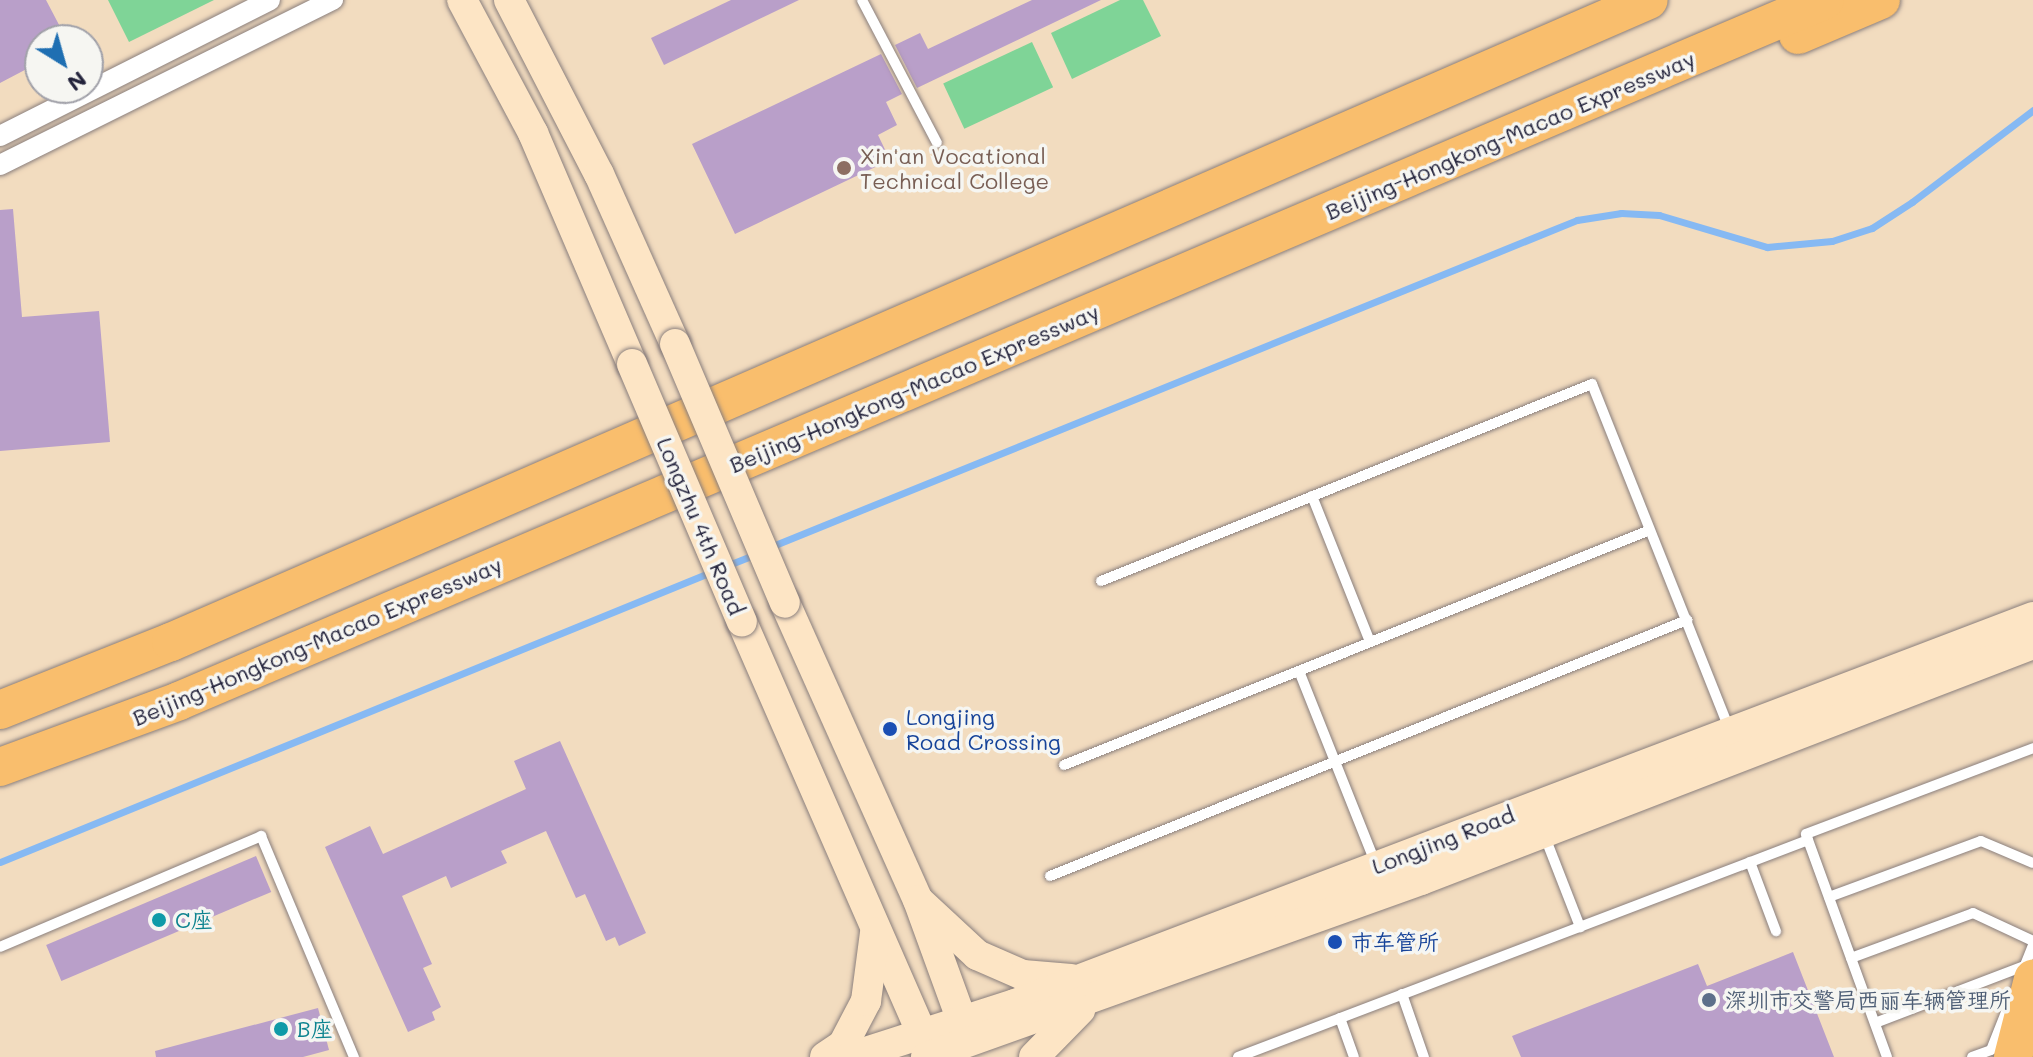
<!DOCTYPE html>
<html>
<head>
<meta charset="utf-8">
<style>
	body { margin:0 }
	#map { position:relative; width:2033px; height:1057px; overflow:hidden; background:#f2dcbf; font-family:Mali,"LXGW WenKai TC",sans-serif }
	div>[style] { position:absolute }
	.green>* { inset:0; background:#7fd497; transform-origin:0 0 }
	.stream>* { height:7px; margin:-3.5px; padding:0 3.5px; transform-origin:3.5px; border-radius:3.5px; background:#86b9f3 }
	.building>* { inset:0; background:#b99fc9; transform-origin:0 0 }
	.roads { filter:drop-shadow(0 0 2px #8a7f7d) drop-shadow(0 0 2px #8a7f7d) }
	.lane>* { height:10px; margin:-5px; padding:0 5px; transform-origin:5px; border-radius:5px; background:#fff }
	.street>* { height:20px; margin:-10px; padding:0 10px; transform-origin:10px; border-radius:10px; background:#fff }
	.secondary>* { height:30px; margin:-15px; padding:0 15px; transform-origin:15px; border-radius:15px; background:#fde5c5 }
	.highway>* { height:38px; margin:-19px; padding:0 19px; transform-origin:19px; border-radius:19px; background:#f9be6d }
	.bridges { filter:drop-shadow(0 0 2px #8a7f7d) drop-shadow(0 0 2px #8a7f7d) }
	.secondary-bridge>* { height:30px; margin:-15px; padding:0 15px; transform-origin:15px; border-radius:15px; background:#fde5c5 }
	.dots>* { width:22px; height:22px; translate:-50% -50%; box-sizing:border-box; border:4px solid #f6f6f2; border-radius:50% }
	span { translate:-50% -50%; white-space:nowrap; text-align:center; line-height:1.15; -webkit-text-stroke:7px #f6f6f2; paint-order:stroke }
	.street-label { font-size:22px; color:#22223b }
	.education-label { font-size:22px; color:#785e54 }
	.left { translate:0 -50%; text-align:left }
	.transit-label { font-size:22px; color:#164399 }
	.culture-label { font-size:22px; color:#0d838f }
	.service-label { font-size:22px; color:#4e5e75 }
	.north { position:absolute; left:24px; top:24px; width:80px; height:80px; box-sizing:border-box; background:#f6f6f2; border:2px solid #a1a1a9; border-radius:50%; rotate:143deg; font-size:22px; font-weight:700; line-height:32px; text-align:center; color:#22223b }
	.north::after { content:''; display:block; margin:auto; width:28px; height:36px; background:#1f6fb2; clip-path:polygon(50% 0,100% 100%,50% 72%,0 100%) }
</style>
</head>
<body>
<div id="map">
	<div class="green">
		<i style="clip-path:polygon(108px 0,214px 0,129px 42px)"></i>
		<i style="clip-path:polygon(1120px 0,1143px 0,1161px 36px,1072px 79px,1051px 33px)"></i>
		<i style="left:1032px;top:42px;width:50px;height:98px;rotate:65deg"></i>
	</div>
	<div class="stream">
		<i style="left:770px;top:547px;width:871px;rotate:-22.06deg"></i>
		<i style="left:1577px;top:220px;width:45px;rotate:-9deg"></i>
		<i style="left:1621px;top:213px;width:38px;rotate:3deg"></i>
		<i style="left:1659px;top:215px;width:113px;rotate:16.5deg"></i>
		<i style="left:1767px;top:247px;width:65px;rotate:-5.3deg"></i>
		<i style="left:1832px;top:241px;width:42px;rotate:-18deg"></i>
		<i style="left:1872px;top:228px;width:48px;rotate:-33deg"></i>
		<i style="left:1912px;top:202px;width:152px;rotate:-37.2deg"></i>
		<i style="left:726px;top:566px;width:31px;rotate:-22deg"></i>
		<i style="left:0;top:862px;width:768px;rotate:-22.19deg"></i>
	</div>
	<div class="building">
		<i style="clip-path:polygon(0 0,46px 0,67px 40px,40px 40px,40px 62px,0 83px)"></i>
		<i style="clip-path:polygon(731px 0,799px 0,664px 65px,651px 38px)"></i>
		<i style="clip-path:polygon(1032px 0,1101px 0,917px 88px,895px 45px,920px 33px,928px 49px)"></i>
		<i style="clip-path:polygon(881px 54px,902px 94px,886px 102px,897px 125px,878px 135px,890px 160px,735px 234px,692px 144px)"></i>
		<i style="clip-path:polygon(13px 209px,22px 317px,99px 311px,110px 442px,0 451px,0 210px)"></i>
		<i style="clip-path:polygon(560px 741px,646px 933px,619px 946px,615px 937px,606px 941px,585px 894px,576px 898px,546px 831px,501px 851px,507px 863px,451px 888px,446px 876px,402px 896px,432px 964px,423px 968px,441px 1007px,432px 1012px,435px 1020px,408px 1032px,325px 847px,370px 826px,383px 854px,526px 789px,514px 761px)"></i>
		<i style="left:256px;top:856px;width:39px;height:228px;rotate:67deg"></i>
		<i style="clip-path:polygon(1793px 952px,1834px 1057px,1521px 1057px,1512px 1036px,1698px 964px,1707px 986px)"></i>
		<i style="clip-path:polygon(318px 1008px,329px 1050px,303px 1057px,156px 1057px,155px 1051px)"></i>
	</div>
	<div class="roads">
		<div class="lane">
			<i style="left:862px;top:0;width:161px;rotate:62.3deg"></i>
			<i style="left:1312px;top:496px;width:157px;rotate:68.3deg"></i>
			<i style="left:1101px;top:581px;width:529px;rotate:-21.86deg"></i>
			<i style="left:1592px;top:384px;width:371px;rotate:68.3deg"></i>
			<i style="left:1299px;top:671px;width:206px;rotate:68.3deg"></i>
			<i style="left:1064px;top:765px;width:631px;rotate:-21.85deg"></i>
			<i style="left:1545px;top:837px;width:97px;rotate:68.7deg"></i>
			<i style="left:1750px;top:862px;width:74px;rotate:69.4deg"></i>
			<i style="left:1050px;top:876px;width:687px;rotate:-21.89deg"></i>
			<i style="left:1829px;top:897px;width:162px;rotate:-20.2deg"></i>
			<i style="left:1981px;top:841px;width:56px;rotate:22.9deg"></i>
			<i style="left:0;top:947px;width:284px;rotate:-23deg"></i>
			<i style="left:261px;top:836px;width:240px;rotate:67.2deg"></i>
			<i style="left:1851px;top:958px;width:130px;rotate:-20.2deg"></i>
			<i style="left:1973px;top:913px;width:66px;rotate:25deg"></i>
			<i style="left:2023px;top:970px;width:27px;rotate:-68deg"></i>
			<i style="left:1402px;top:994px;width:67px;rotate:70.8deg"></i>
			<i style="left:1340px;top:1018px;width:41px;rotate:70.3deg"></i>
			<i style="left:1875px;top:1023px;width:160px;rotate:-20.9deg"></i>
			<i style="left:1238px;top:1057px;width:610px;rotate:-20.84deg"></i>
			<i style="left:1887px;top:1057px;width:237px;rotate:-110deg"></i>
			<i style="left:1806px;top:834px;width:243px;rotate:-20.7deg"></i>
			<i style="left:1972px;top:1057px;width:20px;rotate:-20deg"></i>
			<i style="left:1991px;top:1050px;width:46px;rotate:-68.4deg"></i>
		</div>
		<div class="street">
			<i style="left:0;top:136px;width:302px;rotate:-26.7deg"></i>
			<i style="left:0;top:165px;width:372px;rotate:-26.4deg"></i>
		</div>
		<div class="secondary">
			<i style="left:462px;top:0;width:151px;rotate:61.9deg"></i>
			<i style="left:533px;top:133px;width:251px;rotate:66.8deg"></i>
			<i style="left:509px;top:0;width:196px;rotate:62.7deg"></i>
			<i style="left:599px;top:174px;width:186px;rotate:65.9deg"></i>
			<i style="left:785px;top:603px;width:325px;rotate:65.9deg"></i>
			<i style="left:918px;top:900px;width:149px;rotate:70deg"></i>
			<i style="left:742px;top:622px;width:468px;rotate:66.4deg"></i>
			<i style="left:920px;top:902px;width:78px;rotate:42.9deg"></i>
			<i style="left:977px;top:955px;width:50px;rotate:23.5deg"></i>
			<i style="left:1023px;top:975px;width:48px;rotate:4.8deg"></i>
			<i style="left:825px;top:1057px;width:22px;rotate:-34deg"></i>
			<i style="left:843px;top:1045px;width:50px;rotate:-62.4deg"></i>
			<i style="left:866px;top:1001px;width:69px;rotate:-82.5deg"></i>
			<i style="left:850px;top:1057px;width:173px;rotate:-17.8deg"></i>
			<i style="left:1015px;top:1004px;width:1089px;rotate:-20.81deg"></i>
			<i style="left:926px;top:1057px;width:526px;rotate:-19.68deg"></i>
			<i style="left:1421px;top:880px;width:656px;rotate:-21.09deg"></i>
			<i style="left:1034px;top:1057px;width:66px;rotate:-45.6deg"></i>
		</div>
		<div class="highway">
			<i style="left:1798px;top:35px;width:90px;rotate:-22.9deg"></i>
			<i style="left:0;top:710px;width:184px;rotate:-21.7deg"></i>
			<i style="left:171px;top:642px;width:1611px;rotate:-23.48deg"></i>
			<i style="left:0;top:767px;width:191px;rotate:-20.2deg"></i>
			<i style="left:179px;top:701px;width:1789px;rotate:-23.07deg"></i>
			<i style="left:2013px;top:1057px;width:81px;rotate:-75.6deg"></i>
		</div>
	</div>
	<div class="bridges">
		<div class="secondary-bridge">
			<i style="left:675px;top:344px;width:281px;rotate:67deg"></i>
			<i style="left:632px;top:364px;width:280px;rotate:66.9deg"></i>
		</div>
	</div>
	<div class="dots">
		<i style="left:844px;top:168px;background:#8d6e63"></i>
		<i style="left:890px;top:729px;background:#1a4fb4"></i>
		<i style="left:159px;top:920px;background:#0f9aa8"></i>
		<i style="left:1335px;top:942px;background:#1a4fb4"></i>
		<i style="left:1709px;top:1000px;background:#5c6f8a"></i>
		<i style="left:281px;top:1029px;background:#0f9aa8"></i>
	</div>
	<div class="street-label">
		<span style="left:1510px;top:135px;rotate:-23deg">Beijing-Hongkong-Macao Expressway</span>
		<span style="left:914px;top:388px;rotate:-23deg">Beijing-Hongkong-Macao Expressway</span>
		<span style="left:701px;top:526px;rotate:67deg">Longzhu 4th Road</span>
		<span style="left:317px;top:641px;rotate:-23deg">Beijing-Hongkong-Macao Expressway</span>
		<span style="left:1443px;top:840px;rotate:-21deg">Longjing Road</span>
	</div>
	<div class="education-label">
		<span class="left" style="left:860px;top:168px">Xin'an Vocational<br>Technical College</span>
	</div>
	<div class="transit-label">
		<span class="left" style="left:906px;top:729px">Longjing<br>Road Crossing</span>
		<span class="left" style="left:1351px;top:942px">市车管所</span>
	</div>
	<div class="culture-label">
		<span class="left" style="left:175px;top:920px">C座</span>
		<span class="left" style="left:297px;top:1029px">B座</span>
	</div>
	<div class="service-label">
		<span class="left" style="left:1725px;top:1000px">深圳市交警局西丽车辆管理所</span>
	</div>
	<div class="north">N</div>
</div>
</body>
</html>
